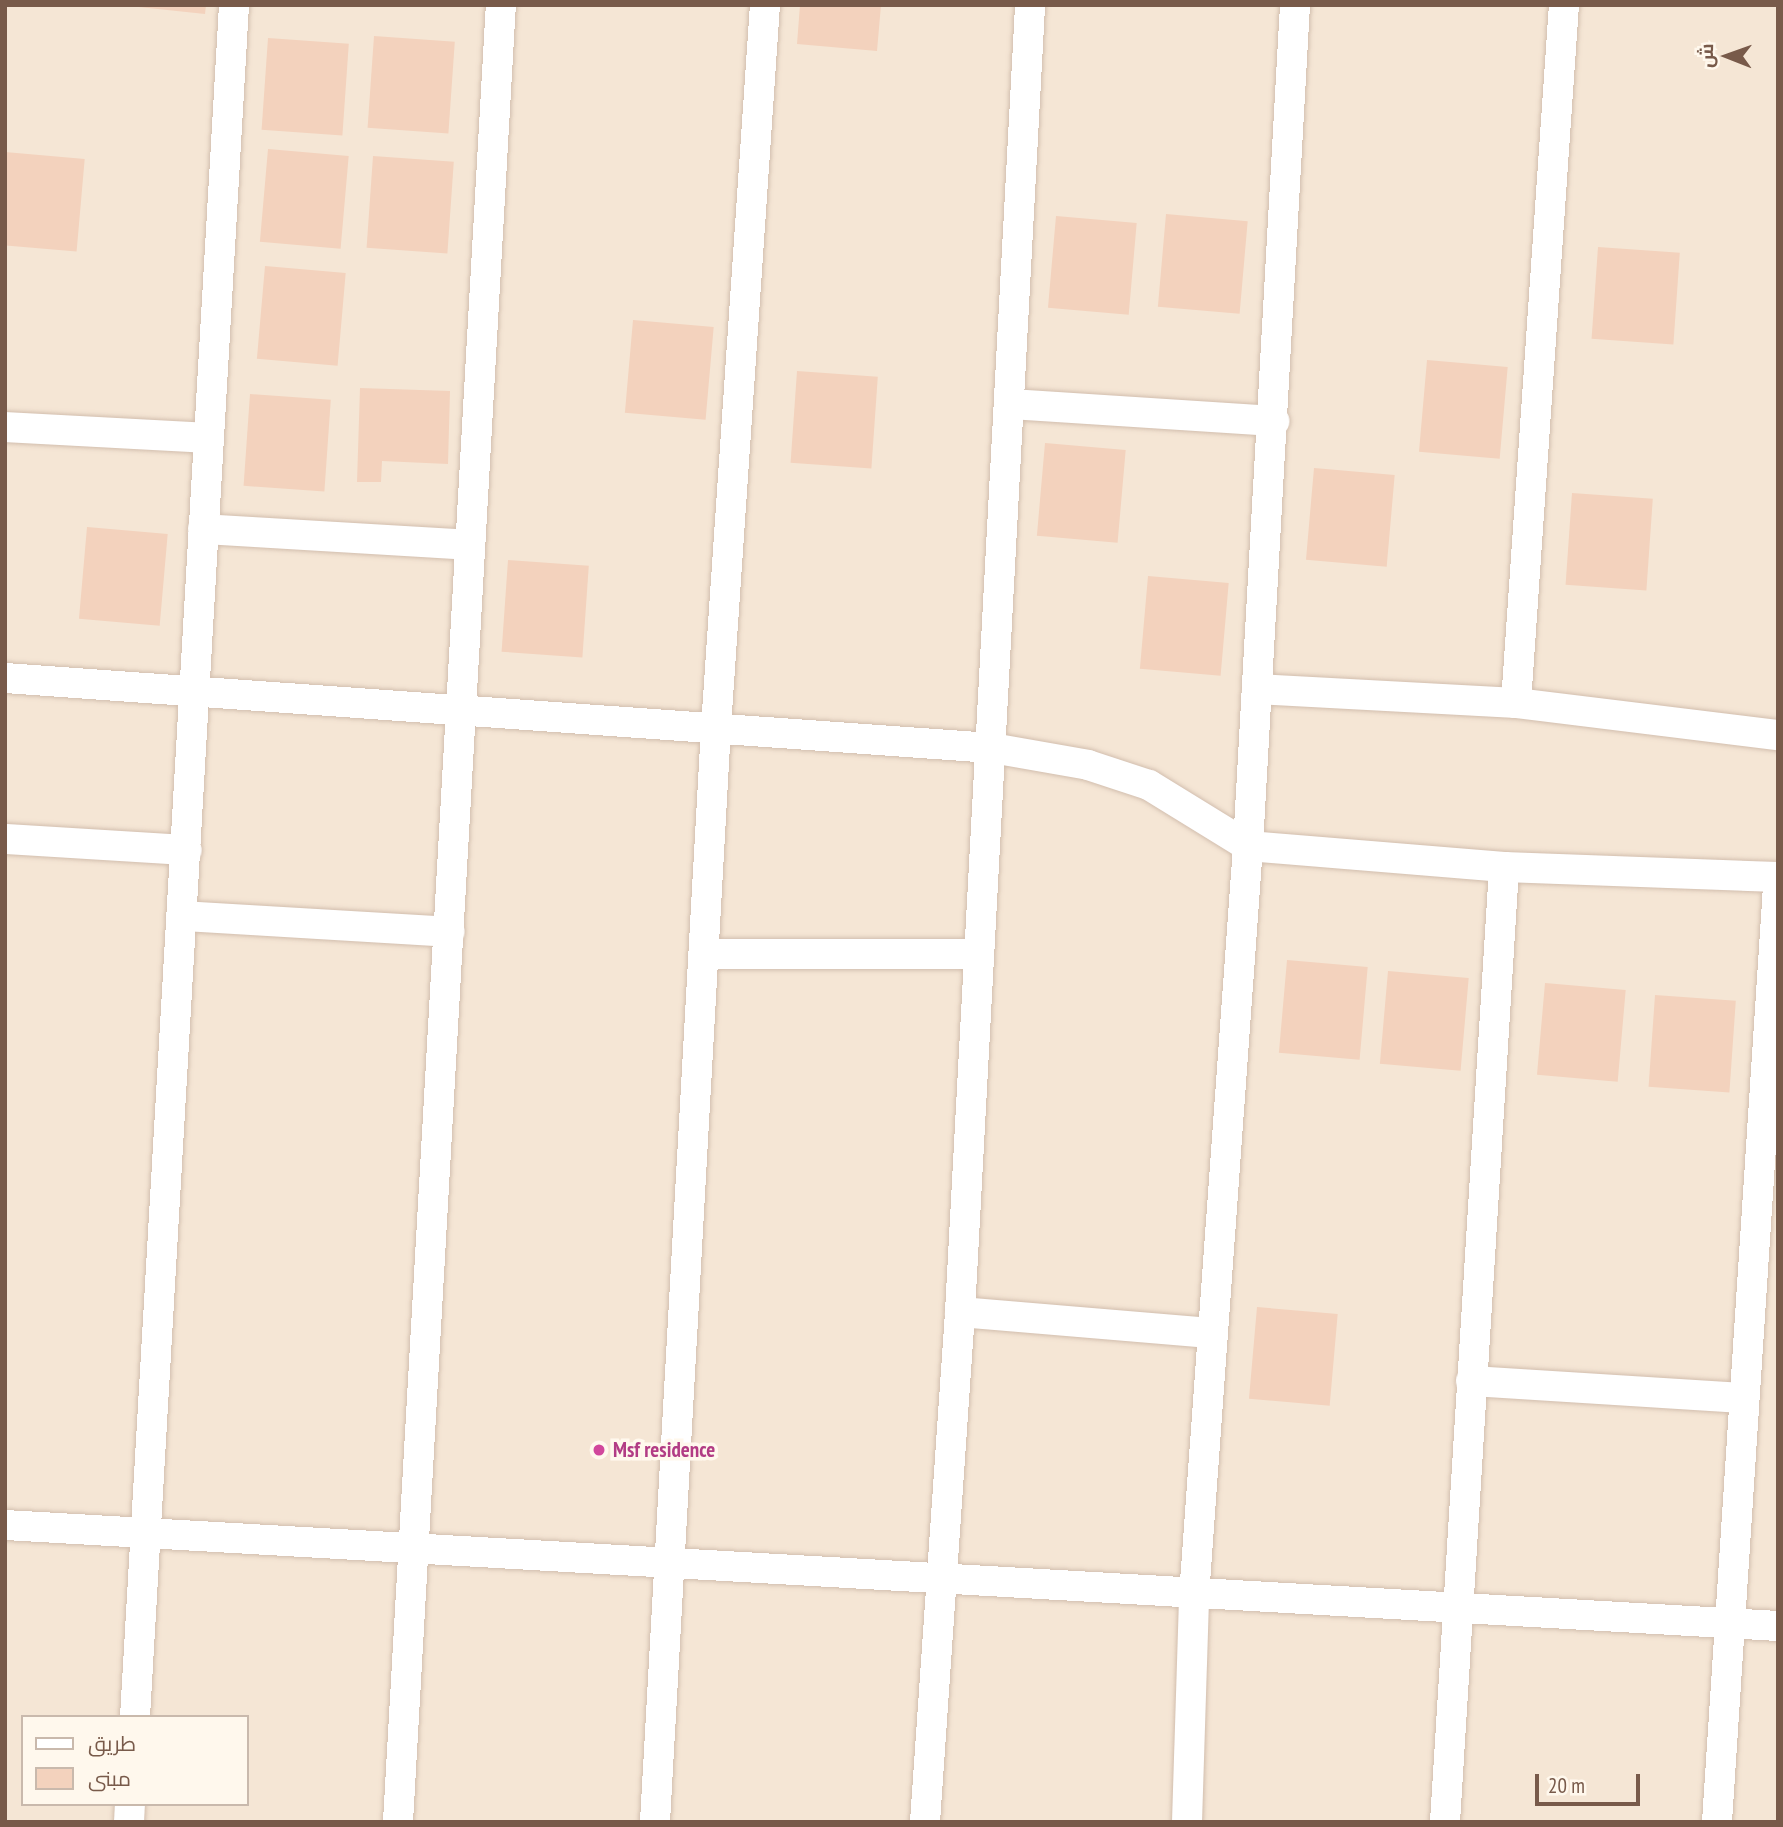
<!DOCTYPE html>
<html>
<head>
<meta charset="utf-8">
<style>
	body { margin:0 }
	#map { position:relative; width:1783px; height:1827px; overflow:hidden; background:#fdf4e7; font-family:"PT Sans Narrow",Cairo,sans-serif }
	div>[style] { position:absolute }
	.residential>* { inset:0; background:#f5e6d5 }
	.building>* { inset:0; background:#f3d2bd; transform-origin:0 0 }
	.roads { filter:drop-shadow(0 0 2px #d2beae) drop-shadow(0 0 2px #d2beae) }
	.minor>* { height:30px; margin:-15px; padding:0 15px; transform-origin:15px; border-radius:15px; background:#fff }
	.dots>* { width:19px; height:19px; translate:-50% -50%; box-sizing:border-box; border:4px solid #fff8ed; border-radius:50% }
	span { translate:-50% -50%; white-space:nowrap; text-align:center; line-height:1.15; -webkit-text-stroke:7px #fff8ed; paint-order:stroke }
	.hotel-label { font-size:21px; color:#b23c85; font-weight:700 }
	.left { translate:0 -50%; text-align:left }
	.frame { position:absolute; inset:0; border:7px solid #785a4a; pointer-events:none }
	.legend { position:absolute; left:21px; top:1715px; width:228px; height:91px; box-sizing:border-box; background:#fff8ed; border:2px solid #c9b9ac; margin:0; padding:9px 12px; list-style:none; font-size:21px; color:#785a4a }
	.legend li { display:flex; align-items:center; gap:14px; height:35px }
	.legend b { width:35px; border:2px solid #c9b9ac }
	.north { position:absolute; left:1692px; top:21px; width:70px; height:70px; -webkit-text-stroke:5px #fff8ed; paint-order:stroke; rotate:271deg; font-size:19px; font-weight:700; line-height:28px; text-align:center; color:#785a4a }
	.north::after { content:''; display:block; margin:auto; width:24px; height:32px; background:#785a4a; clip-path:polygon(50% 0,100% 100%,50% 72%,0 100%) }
	.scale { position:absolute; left:1535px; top:1774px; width:105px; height:32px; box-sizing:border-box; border:4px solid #785a4a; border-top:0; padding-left:9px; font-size:21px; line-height:24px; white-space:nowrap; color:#785a4a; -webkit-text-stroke:5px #fff8ed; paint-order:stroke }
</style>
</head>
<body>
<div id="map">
	<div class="residential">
		<i style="clip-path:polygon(evenodd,5px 5px,1778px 5px,1778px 1822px,5px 1822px,5px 5px,23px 1717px,247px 1717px,247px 1804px,23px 1804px,23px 1717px)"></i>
	</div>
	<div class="building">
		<i style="clip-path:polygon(120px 5px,206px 5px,205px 14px)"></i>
		<i style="clip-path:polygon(800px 5px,881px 5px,877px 51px,797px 44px)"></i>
		<i style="left:374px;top:36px;width:81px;height:92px;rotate:4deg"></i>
		<i style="left:268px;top:38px;width:81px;height:92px;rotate:4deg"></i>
		<i style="left:268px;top:149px;width:81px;height:93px;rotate:5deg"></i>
		<i style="left:5px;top:152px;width:80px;height:93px;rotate:5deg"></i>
		<i style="left:373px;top:156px;width:81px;height:92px;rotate:4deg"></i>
		<i style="left:1166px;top:214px;width:82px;height:93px;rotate:5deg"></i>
		<i style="left:1056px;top:216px;width:81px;height:92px;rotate:5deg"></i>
		<i style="left:1598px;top:247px;width:82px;height:92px;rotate:4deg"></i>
		<i style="left:265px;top:266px;width:81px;height:93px;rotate:5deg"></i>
		<i style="left:633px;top:320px;width:81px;height:93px;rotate:5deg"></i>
		<i style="left:1427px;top:360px;width:81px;height:92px;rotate:5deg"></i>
		<i style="left:797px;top:371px;width:81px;height:92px;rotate:4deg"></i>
		<i style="clip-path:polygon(360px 388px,450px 391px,448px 464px,382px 461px,381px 482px,357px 482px)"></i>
		<i style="left:250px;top:394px;width:81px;height:92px;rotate:4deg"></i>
		<i style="left:1045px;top:443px;width:81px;height:93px;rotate:5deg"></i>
		<i style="left:1314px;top:468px;width:81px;height:92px;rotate:5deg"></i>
		<i style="left:1572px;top:493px;width:81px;height:92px;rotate:4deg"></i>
		<i style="left:87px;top:527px;width:81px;height:92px;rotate:5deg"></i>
		<i style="left:508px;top:560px;width:81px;height:92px;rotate:4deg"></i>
		<i style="left:1148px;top:576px;width:81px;height:93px;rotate:5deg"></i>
		<i style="left:1287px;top:960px;width:81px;height:93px;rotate:5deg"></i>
		<i style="left:1388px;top:971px;width:81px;height:93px;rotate:5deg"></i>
		<i style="left:1545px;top:983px;width:81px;height:92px;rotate:5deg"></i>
		<i style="left:1655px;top:995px;width:81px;height:92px;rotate:4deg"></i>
		<i style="left:1257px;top:1307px;width:81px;height:92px;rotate:5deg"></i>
	</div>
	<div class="roads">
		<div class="minor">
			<i style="left:1010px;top:404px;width:265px;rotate:3.7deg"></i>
			<i style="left:5px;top:427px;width:204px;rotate:3.1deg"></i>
			<i style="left:203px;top:529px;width:267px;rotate:3.4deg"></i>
			<i style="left:5px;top:678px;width:989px;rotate:4.06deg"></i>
			<i style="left:992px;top:748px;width:97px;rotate:10deg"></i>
			<i style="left:1088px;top:765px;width:64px;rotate:18.2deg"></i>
			<i style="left:1149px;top:785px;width:116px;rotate:31.6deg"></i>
			<i style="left:1248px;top:846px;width:257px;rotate:4.7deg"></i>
			<i style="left:1504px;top:867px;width:274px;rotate:2.1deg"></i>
			<i style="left:1257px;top:689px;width:259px;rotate:3.1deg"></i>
			<i style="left:1516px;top:703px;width:264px;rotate:7deg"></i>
			<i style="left:1516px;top:703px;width:700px;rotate:-86.07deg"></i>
			<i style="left:5px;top:839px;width:182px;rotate:3.5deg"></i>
			<i style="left:183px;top:916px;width:267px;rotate:3.4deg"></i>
			<i style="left:705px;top:954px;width:270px"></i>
			<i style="left:960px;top:1312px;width:251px;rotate:4.8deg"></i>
			<i style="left:1471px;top:1381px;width:273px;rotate:3.6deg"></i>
			<i style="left:5px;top:1525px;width:1776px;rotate:3.26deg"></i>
			<i style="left:135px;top:1717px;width:1715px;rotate:-86.69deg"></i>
			<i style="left:129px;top:1822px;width:18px;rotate:-87deg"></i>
			<i style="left:398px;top:1822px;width:1820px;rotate:-86.76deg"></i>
			<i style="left:655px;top:1822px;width:1097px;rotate:-86.81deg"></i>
			<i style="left:716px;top:727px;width:724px;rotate:-86.12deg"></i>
			<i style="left:925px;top:1822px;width:511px;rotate:-86.07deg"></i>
			<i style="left:960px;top:1312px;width:1309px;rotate:-86.93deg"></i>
			<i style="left:1187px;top:1822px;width:226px;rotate:-88.2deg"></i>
			<i style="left:1194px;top:1596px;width:752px;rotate:-85.88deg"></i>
			<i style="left:1248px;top:846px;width:842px;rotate:-86.8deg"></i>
			<i style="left:1445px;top:1822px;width:957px;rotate:-86.46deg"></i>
			<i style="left:1717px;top:1822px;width:937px;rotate:-86.27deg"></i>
		</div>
	</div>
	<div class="dots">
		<i style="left:599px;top:1450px;background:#d1479c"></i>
	</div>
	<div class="hotel-label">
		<span class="left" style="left:613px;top:1450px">Msf residence</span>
	</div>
	<div class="frame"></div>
	<ul class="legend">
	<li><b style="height:9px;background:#fff"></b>طريق</li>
	<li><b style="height:19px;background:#f3d2bd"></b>مبنى</li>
	</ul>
	<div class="north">ش</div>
	<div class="scale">20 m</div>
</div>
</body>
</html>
